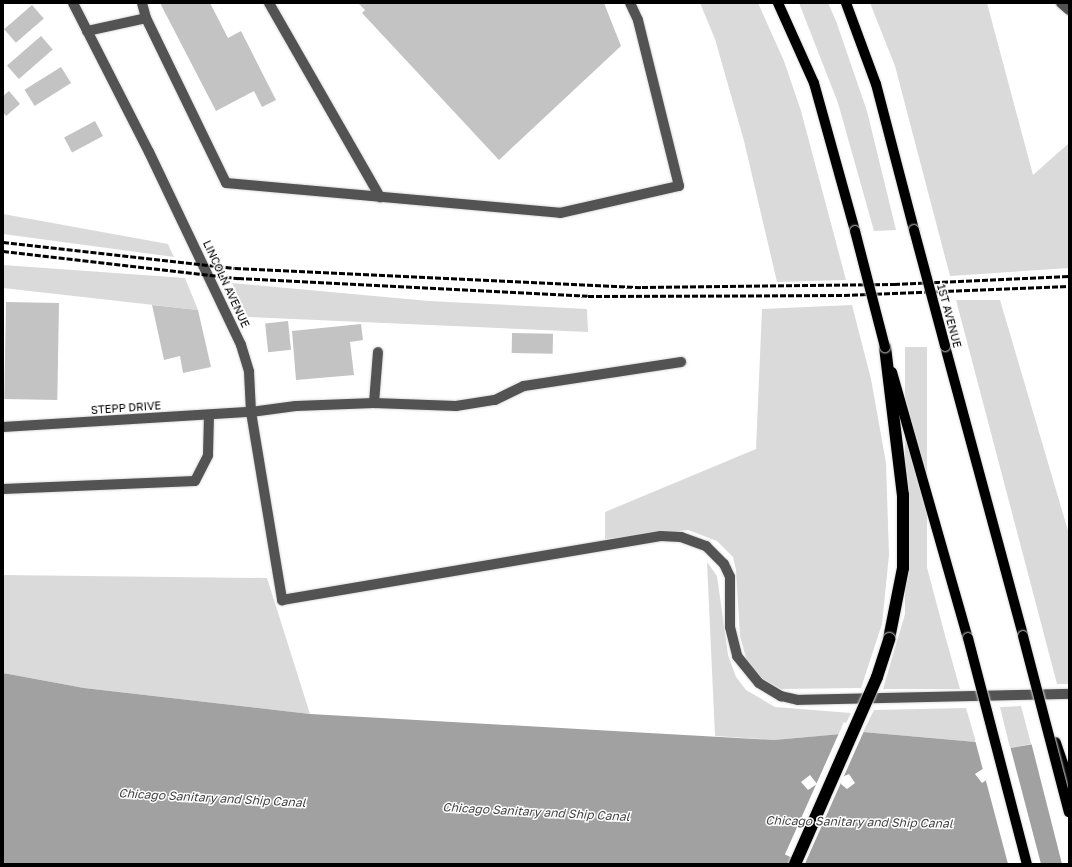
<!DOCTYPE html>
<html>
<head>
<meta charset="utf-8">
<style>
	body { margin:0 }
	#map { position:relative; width:1072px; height:867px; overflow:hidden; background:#fff; font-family:"Golos Text",sans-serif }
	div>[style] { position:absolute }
	.green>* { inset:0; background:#dadada; transform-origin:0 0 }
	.water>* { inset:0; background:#a1a1a1 }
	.pier>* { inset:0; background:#fff; transform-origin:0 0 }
	.building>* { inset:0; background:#c3c3c3; transform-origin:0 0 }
	.roads { filter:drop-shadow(0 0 1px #dbdbdb) drop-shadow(0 0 1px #dbdbdb) }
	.minor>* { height:10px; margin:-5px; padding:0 5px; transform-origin:5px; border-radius:5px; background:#535353 }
	.major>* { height:10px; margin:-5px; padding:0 5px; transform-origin:5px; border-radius:5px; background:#000 }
	.highway>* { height:12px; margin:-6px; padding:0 6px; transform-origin:6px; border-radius:6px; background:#000 }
	.rail>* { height:3px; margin-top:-1.5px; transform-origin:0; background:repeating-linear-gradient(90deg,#000 0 6px,transparent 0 8px) }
	.bridges { filter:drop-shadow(0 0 1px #dbdbdb) drop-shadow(0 0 1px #dbdbdb) }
	.major-bridge>* { height:10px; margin:-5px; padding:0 5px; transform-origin:5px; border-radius:5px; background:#000 }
	.highway-bridge>* { height:12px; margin:-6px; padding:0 6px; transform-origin:6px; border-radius:6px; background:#000 }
	span { translate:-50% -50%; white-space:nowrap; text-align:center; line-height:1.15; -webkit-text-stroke:3px #fff; paint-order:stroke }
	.street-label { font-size:11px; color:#000 }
	.water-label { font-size:12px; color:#424242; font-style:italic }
	.frame { position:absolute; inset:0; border:4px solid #000; pointer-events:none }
</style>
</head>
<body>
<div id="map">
	<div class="green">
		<i style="clip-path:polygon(700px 3px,758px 3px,784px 61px,801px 111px,846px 280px,777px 282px,744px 141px,715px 39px)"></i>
		<i style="clip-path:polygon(799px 3px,828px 3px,836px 21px,867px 111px,896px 230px,874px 231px,838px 103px)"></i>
		<i style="clip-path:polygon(870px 3px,987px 3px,1033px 175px,1069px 143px,1069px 268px,950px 276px,895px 66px)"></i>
		<i style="clip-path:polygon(3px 214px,168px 244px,174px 257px,3px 234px)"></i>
		<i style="clip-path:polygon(3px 265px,185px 278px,198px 310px,3px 288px)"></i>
		<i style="clip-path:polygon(232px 283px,429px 301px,587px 309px,588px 332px,248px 317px)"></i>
		<i style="clip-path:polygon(956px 300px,1000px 300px,1069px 534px,1069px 684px,1057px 684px)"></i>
		<i style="clip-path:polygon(852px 305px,871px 379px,886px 463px,889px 555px,882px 624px,861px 688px,781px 689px,763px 679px,747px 661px,740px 636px,736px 570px,733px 557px,717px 541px,688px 530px,605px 539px,605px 512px,756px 449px,762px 309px)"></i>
		<i style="left:905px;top:347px;width:22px;height:305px"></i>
		<i style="clip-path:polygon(918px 534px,946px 639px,960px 689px,883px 689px,910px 597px)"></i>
		<i style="clip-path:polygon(707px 562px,717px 576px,728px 655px,736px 677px,746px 690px,775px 707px,851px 713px,841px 734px,774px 740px,715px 736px)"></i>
		<i style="clip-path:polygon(3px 575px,267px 578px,310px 714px,84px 688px,3px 673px)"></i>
		<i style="clip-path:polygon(1021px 706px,1031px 744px,1010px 748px,1000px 707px)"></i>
		<i style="clip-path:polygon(966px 708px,976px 742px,863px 732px,874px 710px)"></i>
	</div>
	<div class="water">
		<i style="clip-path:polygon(evenodd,3px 673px,84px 688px,310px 714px,774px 740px,863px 732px,976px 742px,1010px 748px,1069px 738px,1069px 864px,3px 864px,3px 673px,984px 768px,991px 777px,982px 783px,975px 774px,984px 768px,3px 673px,849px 774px,855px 783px,847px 789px,841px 784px,842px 777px,849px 774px,3px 673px,810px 775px,817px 784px,808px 790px,801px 782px,810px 775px)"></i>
	</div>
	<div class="pier">
		<i style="left:864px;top:731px;width:145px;height:22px;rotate:114deg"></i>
		<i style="clip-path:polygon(1069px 736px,1069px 864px,1062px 864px,1031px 742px)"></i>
		<i style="clip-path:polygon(975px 740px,1010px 746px,1041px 864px,1008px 864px,986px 781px,988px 774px,983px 770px)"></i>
	</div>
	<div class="building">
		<i style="clip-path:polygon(160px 3px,210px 3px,228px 38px,241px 31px,276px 100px,262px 107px,254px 91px,216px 111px)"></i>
		<i style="clip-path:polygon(358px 3px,604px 3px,621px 46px,499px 160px,362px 13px,365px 10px)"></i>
		<i style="left:32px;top:5px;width:18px;height:37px;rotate:49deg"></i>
		<i style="left:41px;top:36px;width:18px;height:45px;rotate:49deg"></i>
		<i style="left:61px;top:67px;width:19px;height:43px;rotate:58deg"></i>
		<i style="clip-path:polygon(9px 91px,20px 104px,6px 116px,3px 112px,3px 96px)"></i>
		<i style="left:95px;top:121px;width:17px;height:35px;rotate:62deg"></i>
		<i style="left:6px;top:302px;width:53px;height:97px;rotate:1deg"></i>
		<i style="clip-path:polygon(152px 305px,198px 310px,211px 367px,183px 373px,180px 356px,164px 360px)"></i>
		<i style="left:288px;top:321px;width:29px;height:23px;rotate:84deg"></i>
		<i style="clip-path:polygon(361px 324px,363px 340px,350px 342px,354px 375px,296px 380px,292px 331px)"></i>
		<i style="left:512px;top:333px;width:41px;height:20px;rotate:1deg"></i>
	</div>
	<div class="roads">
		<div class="minor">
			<i style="left:73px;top:3px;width:167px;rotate:63deg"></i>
			<i style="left:149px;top:152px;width:214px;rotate:64.5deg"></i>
			<i style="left:241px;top:345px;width:28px;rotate:73deg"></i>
			<i style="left:249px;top:372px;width:40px;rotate:87.1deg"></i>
			<i style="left:251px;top:412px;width:191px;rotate:80.6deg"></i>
			<i style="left:282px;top:600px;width:384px;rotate:-9.6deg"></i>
			<i style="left:661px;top:536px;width:20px;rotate:3deg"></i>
			<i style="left:681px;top:537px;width:27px;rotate:20deg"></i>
			<i style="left:706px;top:546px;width:25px;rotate:45deg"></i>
			<i style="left:724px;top:564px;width:14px;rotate:65deg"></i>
			<i style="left:730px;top:577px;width:50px;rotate:90deg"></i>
			<i style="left:730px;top:627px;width:30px;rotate:76deg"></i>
			<i style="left:737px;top:656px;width:35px;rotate:51deg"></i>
			<i style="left:759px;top:683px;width:26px;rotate:31deg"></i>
			<i style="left:781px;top:696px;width:17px;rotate:13deg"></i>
			<i style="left:798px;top:700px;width:271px;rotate:-1.3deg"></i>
			<i style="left:142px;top:3px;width:16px;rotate:75deg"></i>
			<i style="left:146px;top:18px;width:183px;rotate:64.1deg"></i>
			<i style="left:226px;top:183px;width:335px;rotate:5.1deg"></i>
			<i style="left:560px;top:213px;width:122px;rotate:-12.8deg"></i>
			<i style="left:679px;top:186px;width:171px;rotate:-103.9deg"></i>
			<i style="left:638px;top:20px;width:19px;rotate:-115deg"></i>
			<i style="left:269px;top:3px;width:224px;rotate:60.2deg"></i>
			<i style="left:1061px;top:3px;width:11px;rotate:41deg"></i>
			<i style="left:87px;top:31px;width:60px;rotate:-12.4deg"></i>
			<i style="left:374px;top:403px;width:51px;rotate:-85.5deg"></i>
			<i style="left:3px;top:427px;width:248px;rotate:-3.5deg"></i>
			<i style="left:251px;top:412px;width:45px;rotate:-7.6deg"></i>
			<i style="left:296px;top:406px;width:78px;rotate:-2.2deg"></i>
			<i style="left:374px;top:403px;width:82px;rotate:2.1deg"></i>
			<i style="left:456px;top:406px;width:39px;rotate:-9deg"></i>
			<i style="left:495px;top:400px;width:32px;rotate:-26deg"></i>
			<i style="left:524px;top:386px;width:159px;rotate:-8.7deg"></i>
			<i style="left:3px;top:489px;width:192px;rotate:-2.4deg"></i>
			<i style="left:195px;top:481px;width:29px;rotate:-63deg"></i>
			<i style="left:208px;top:455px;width:40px;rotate:-88.6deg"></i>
		</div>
		<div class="major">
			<i style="left:778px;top:3px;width:88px;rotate:65.8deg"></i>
			<i style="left:814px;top:83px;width:154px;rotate:74.5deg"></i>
			<i style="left:846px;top:3px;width:86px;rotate:69.7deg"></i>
			<i style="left:876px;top:84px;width:151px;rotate:75.4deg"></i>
			<i style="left:945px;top:346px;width:300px;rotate:74.9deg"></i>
			<i style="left:892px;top:372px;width:277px;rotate:74.1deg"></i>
		</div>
		<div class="highway">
			<i style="left:885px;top:347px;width:149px;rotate:83.1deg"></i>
			<i style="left:903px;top:495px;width:73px;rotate:90deg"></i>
			<i style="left:903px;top:568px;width:72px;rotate:101.2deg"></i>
			<i style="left:1055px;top:743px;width:43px;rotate:71.1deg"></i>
		</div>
	</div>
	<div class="rail">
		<i style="left:3px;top:242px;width:233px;rotate:6.4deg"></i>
		<i style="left:235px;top:268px;width:407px;rotate:2.7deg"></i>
		<i style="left:642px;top:287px;width:252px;rotate:-0.7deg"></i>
		<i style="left:894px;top:284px;width:175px;rotate:-2.6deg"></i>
		<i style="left:3px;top:251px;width:237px;rotate:6.6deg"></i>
		<i style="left:238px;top:278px;width:350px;rotate:2.9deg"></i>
		<i style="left:588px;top:296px;width:256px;rotate:-0.2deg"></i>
		<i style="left:844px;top:295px;width:225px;rotate:-2.3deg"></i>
	</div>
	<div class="bridges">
		<div class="major-bridge">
			<i style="left:914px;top:230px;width:120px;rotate:75deg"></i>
			<i style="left:855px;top:231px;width:120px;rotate:75.5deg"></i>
			<i style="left:1023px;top:636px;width:182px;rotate:75.4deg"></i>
			<i style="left:968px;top:638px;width:234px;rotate:75.4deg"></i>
		</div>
		<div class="highway-bridge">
			<i style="left:795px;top:864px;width:204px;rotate:-66.3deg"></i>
			<i style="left:877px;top:677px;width:40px;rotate:-72deg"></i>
		</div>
	</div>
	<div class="street-label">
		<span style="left:226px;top:284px;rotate:65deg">LINCOLN AVENUE</span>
		<span style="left:949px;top:316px;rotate:75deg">1ST AVENUE</span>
		<span style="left:126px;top:408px;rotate:-4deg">STEPP DRIVE</span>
	</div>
	<div class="water-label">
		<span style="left:212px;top:798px;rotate:3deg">Chicago Sanitary and Ship Canal</span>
		<span style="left:536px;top:812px;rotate:3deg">Chicago Sanitary and Ship Canal</span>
		<span style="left:859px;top:822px;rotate:1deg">Chicago Sanitary and Ship Canal</span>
	</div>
	<div class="frame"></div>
</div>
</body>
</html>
